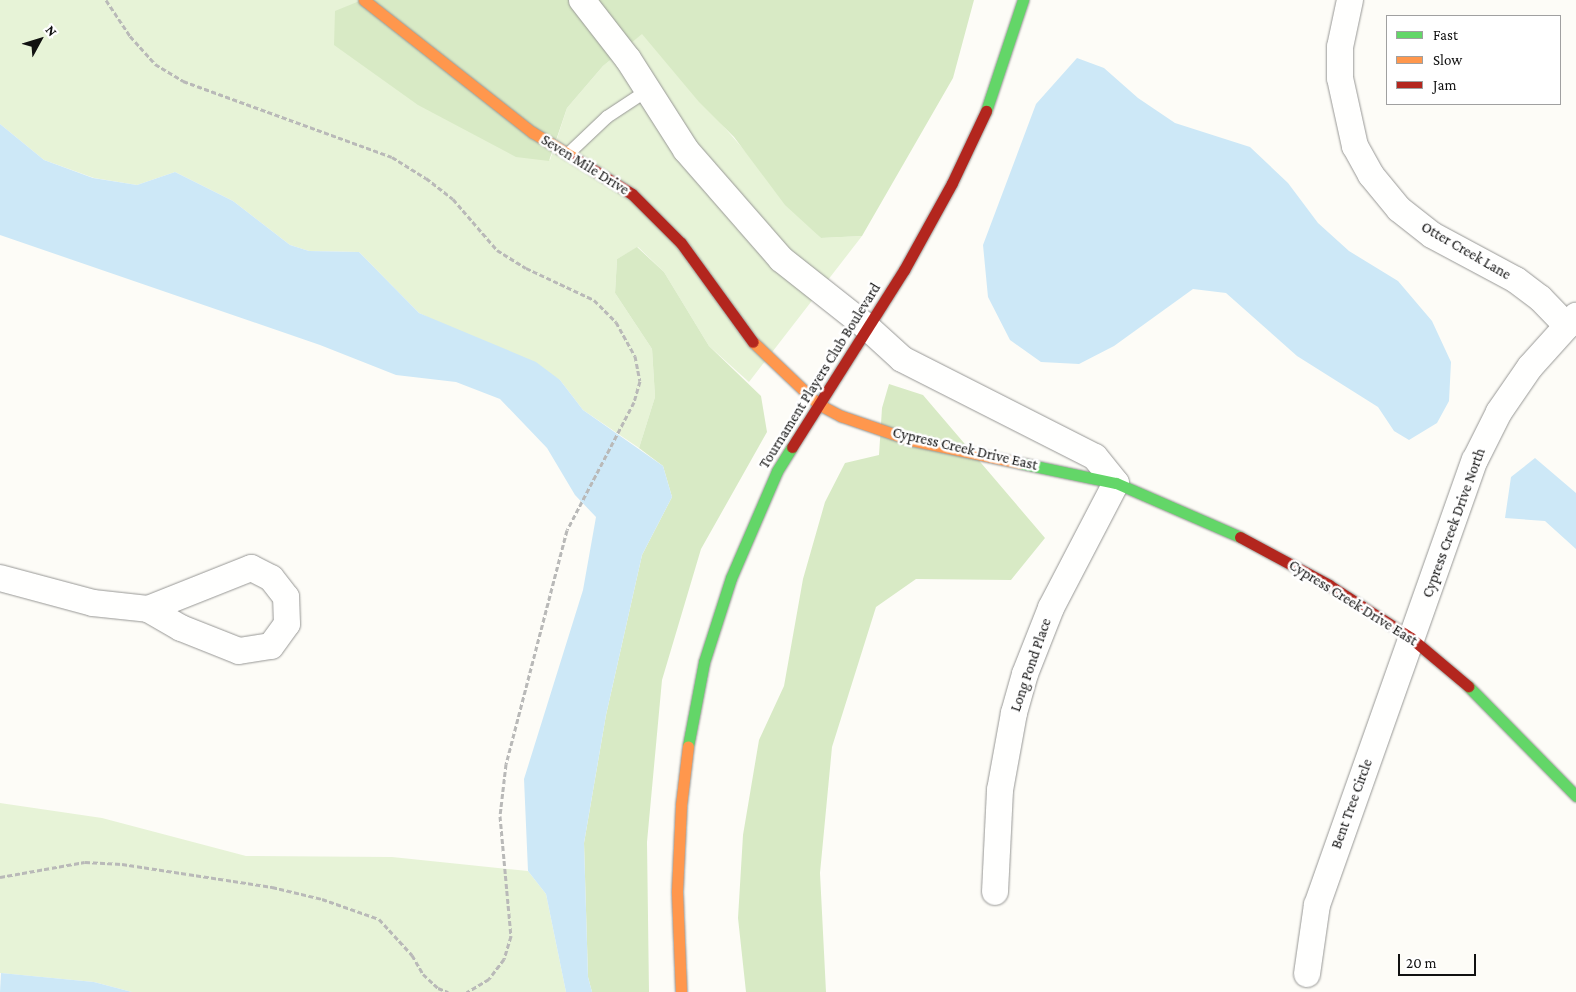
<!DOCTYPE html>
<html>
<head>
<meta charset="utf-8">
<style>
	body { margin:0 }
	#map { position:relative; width:1576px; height:992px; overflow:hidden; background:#fdfcf7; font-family:"Crimson Pro",serif }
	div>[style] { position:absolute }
	.green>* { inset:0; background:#e7f3d7 }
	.forest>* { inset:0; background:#d8eac5 }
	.water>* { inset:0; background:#cde8f7 }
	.path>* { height:3px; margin-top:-1.5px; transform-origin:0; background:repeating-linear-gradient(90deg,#b9b9b8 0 5px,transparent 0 7.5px) }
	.roads { filter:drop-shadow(0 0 1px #979795) drop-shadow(0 0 1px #979795) }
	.lane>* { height:12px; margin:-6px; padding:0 6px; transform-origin:6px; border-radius:6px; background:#fffffe }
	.street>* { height:26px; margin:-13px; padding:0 13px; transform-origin:13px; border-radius:13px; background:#fffffe }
	.fast>* { height:11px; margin:-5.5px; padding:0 5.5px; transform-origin:5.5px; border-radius:5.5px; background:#63d668 }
	.slow>* { height:11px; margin:-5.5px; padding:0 5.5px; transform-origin:5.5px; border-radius:5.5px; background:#ff974d }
	.jam>* { height:11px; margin:-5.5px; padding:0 5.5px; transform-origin:5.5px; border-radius:5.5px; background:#b3261e }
	span { translate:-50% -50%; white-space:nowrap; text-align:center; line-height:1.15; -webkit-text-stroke:5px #fff; paint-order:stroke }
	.street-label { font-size:15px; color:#111 }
	.legend { position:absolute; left:1386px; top:15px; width:175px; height:90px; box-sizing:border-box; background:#fff; border:1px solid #a0a0a0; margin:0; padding:6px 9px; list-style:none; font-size:15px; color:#111 }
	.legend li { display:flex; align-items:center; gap:10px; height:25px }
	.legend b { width:25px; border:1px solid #a0a0a0 }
	.north { position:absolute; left:15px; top:15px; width:50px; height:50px; -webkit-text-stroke:4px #fff; paint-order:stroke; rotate:51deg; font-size:14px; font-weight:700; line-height:20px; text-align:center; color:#111 }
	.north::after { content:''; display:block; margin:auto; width:18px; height:22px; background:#111; clip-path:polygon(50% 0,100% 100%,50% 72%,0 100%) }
	.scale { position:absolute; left:1398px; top:954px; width:78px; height:22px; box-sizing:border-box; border:2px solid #111; border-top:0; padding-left:6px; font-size:15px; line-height:18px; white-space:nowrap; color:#111; -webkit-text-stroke:4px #fff; paint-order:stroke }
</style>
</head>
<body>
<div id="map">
	<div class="green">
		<i style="clip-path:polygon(0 0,362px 0,550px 160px,567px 108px,603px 66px,642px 33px,821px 238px,862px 236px,749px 382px,709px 346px,664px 272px,638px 247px,617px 259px,615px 293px,652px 349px,655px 397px,639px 448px,583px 410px,560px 380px,419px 313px,359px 252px,309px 251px,290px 245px,233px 201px,175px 172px,137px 185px,94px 178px,44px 160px,0 124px)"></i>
		<i style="clip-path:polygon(0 803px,102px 818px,246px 856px,392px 857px,528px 871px,546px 894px,566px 992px,132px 992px,94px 982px,0 973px)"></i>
	</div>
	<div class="forest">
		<i style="clip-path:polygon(362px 0,974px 0,953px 78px,862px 236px,821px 238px,785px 205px,734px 137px,699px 102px,642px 34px,603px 66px,567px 108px,549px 161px,516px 157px,418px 105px,334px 45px,335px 11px)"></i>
		<i style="clip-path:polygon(637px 247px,664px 272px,709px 346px,761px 396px,767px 432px,701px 549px,662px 680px,647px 842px,649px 992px,592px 992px,588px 977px,584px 843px,606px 715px,642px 555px,672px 497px,663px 466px,639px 448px,655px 397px,652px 349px,615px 293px,617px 259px)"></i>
		<i style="clip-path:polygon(889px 384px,923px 395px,1045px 538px,1011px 580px,916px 579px,876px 607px,832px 747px,820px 873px,826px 992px,746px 992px,738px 918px,743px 835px,759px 740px,784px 686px,803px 579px,825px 502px,845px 463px,879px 455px,882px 408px)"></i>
	</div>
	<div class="water">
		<i style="clip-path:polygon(1077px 58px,1104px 68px,1138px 98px,1175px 123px,1250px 147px,1288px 183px,1318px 223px,1349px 251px,1398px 281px,1432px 321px,1451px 362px,1449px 401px,1437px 423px,1409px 440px,1394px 431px,1378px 407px,1297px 356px,1226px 293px,1193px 289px,1114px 346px,1079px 364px,1041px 362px,1010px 340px,988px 297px,983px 245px,1036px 104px)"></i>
		<i style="clip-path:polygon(0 124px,44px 160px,93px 178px,137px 185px,175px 172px,233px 201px,290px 245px,309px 251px,359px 252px,419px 313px,536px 362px,560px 380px,583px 410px,663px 466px,672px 497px,642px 555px,606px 715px,584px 843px,588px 977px,592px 992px,566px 992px,546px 894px,528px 871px,524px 779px,583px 590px,596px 517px,575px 495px,547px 448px,500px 399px,456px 382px,396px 375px,320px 345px,0 235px)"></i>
		<i style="clip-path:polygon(1535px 458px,1576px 493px,1576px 549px,1545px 521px,1505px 518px,1511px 477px)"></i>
		<i style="clip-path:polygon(1px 973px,94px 982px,132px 992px,0 992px)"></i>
	</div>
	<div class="path">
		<i style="left:106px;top:0;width:43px;rotate:56.3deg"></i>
		<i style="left:130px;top:36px;width:38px;rotate:48deg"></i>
		<i style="left:155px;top:64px;width:33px;rotate:31deg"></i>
		<i style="left:183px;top:81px;width:222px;rotate:20deg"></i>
		<i style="left:392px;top:157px;width:40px;rotate:32deg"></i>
		<i style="left:426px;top:178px;width:34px;rotate:38deg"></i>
		<i style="left:453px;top:199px;width:67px;rotate:49.2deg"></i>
		<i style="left:497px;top:250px;width:34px;rotate:32deg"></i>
		<i style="left:526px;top:268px;width:75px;rotate:25.2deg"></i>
		<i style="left:594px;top:300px;width:31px;rotate:45deg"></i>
		<i style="left:616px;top:322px;width:39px;rotate:61deg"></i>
		<i style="left:635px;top:356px;width:25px;rotate:79deg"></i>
		<i style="left:640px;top:381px;width:22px;rotate:106deg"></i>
		<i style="left:634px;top:402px;width:144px;rotate:117.6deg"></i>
		<i style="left:567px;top:530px;width:242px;rotate:104.6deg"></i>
		<i style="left:506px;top:764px;width:52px;rotate:96.6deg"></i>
		<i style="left:500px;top:816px;width:121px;rotate:84.8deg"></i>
		<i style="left:511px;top:936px;width:24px;rotate:107deg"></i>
		<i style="left:504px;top:959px;width:25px;rotate:127deg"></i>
		<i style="left:489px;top:979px;width:26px;rotate:149deg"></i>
		<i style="left:0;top:877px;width:86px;rotate:-10deg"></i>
		<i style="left:85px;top:862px;width:37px;rotate:3deg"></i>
		<i style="left:122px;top:864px;width:152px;rotate:8.7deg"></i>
		<i style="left:272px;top:887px;width:51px;rotate:13.5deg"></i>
		<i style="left:322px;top:899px;width:60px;rotate:19.3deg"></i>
		<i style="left:379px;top:919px;width:49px;rotate:47.5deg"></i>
		<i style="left:412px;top:955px;width:22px;rotate:60deg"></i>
		<i style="left:423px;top:974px;width:21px;rotate:43deg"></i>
		<i style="left:438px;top:988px;width:11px;rotate:22deg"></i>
	</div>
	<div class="roads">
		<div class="lane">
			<i style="left:568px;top:154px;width:54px;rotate:-43.5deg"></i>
			<i style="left:607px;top:117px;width:49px;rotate:-33.4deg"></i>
		</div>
		<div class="street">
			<i style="left:582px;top:0;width:75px;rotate:52.1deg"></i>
			<i style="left:628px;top:59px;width:108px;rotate:57.5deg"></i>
			<i style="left:686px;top:150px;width:145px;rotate:48.9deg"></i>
			<i style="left:781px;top:259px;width:110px;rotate:38.3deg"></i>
			<i style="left:867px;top:327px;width:47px;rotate:42.4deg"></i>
			<i style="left:902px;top:359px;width:216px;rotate:26.9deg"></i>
			<i style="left:1095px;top:457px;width:33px;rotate:51deg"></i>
			<i style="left:1116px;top:483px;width:141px;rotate:117.5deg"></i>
			<i style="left:1051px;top:608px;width:71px;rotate:111.5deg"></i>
			<i style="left:1025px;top:674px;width:41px;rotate:105.8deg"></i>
			<i style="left:1014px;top:713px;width:78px;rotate:100.3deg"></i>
			<i style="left:1000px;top:790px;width:102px;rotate:92.8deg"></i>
			<i style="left:1350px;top:0;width:48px;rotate:102deg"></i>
			<i style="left:1340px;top:47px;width:31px;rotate:90deg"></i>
			<i style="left:1340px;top:78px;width:70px;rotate:77.6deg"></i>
			<i style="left:1355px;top:146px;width:33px;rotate:61deg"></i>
			<i style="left:1371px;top:175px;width:44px;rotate:50.5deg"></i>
			<i style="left:1399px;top:209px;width:42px;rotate:38.2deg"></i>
			<i style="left:1432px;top:235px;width:95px;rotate:28.2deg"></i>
			<i style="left:1516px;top:280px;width:30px;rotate:37deg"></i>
			<i style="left:1540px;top:298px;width:39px;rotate:46deg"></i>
			<i style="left:0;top:578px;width:96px;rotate:15deg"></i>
			<i style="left:93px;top:603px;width:55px;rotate:6.2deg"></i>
			<i style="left:148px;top:609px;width:38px;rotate:30deg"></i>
			<i style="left:181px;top:628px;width:62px;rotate:21.6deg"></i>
			<i style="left:239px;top:651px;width:32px;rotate:-9deg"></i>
			<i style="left:271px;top:646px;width:27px;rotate:-54deg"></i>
			<i style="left:287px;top:624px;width:27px;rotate:-92deg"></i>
			<i style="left:286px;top:597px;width:24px;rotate:-128deg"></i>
			<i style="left:271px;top:578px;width:22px;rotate:-153deg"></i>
			<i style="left:251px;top:568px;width:111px;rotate:158.3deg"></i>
			<i style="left:1307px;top:974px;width:70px;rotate:-81.8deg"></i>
			<i style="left:1317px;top:905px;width:472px;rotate:-70.5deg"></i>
			<i style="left:1475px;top:460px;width:54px;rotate:-63.4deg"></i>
			<i style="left:1499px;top:412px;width:55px;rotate:-55.4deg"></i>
			<i style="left:1530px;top:367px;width:69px;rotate:-48deg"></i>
		</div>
		<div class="fast">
			<i style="left:986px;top:111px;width:117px;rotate:-71.6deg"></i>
			<i style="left:1020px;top:463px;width:98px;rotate:11.8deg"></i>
			<i style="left:1116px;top:483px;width:135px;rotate:23.5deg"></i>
			<i style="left:1468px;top:686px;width:154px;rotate:45.5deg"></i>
			<i style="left:688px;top:746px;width:86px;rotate:-79.2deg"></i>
			<i style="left:704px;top:662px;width:88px;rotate:-72.2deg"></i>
			<i style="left:731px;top:578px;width:116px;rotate:-66.7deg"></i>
			<i style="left:777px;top:471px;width:28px;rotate:-58deg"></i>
		</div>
		<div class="slow">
			<i style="left:364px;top:0;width:214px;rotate:38.2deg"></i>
			<i style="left:532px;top:132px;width:52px;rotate:31.5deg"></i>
			<i style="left:753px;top:342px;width:90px;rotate:43.6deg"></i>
			<i style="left:818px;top:404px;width:26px;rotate:28deg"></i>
			<i style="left:841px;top:416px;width:74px;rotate:18.9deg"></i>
			<i style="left:911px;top:440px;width:111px;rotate:11.9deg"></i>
			<i style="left:681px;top:992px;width:101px;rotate:-92.3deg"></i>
			<i style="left:677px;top:891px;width:86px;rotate:-87.3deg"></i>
			<i style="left:681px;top:805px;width:59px;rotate:-83.2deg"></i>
		</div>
		<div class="jam">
			<i style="left:576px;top:159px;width:66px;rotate:32deg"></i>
			<i style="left:632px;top:194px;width:69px;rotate:45deg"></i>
			<i style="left:681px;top:243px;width:122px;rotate:54deg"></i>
			<i style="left:792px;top:447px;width:209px;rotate:-57.7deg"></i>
			<i style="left:904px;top:270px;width:99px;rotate:-61.1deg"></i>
			<i style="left:952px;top:183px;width:80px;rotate:-64.7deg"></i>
			<i style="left:1240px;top:537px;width:101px;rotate:28.3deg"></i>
			<i style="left:1329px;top:585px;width:98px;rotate:32.9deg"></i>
			<i style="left:1411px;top:638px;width:75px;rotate:40.1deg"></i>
		</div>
	</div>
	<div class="street-label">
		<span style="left:585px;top:165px;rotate:32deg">Seven Mile Drive</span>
		<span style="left:1466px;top:251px;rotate:30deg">Otter Creek Lane</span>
		<span style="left:820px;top:376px;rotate:-58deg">Tournament Players Club Boulevard</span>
		<span style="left:965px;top:449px;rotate:13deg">Cypress Creek Drive East</span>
		<span style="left:1454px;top:523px;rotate:-70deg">Cypress Creek Drive North</span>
		<span style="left:1353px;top:603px;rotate:32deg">Cypress Creek Drive East</span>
		<span style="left:1031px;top:665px;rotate:-71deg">Long Pond Place</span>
		<span style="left:1352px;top:804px;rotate:-70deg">Bent Tree Circle</span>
	</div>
	<ul class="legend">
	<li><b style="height:6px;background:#63d668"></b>Fast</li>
	<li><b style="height:6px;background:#ff974d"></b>Slow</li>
	<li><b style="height:6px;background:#b3261e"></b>Jam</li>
	</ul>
	<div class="north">N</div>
	<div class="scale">20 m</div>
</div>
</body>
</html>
